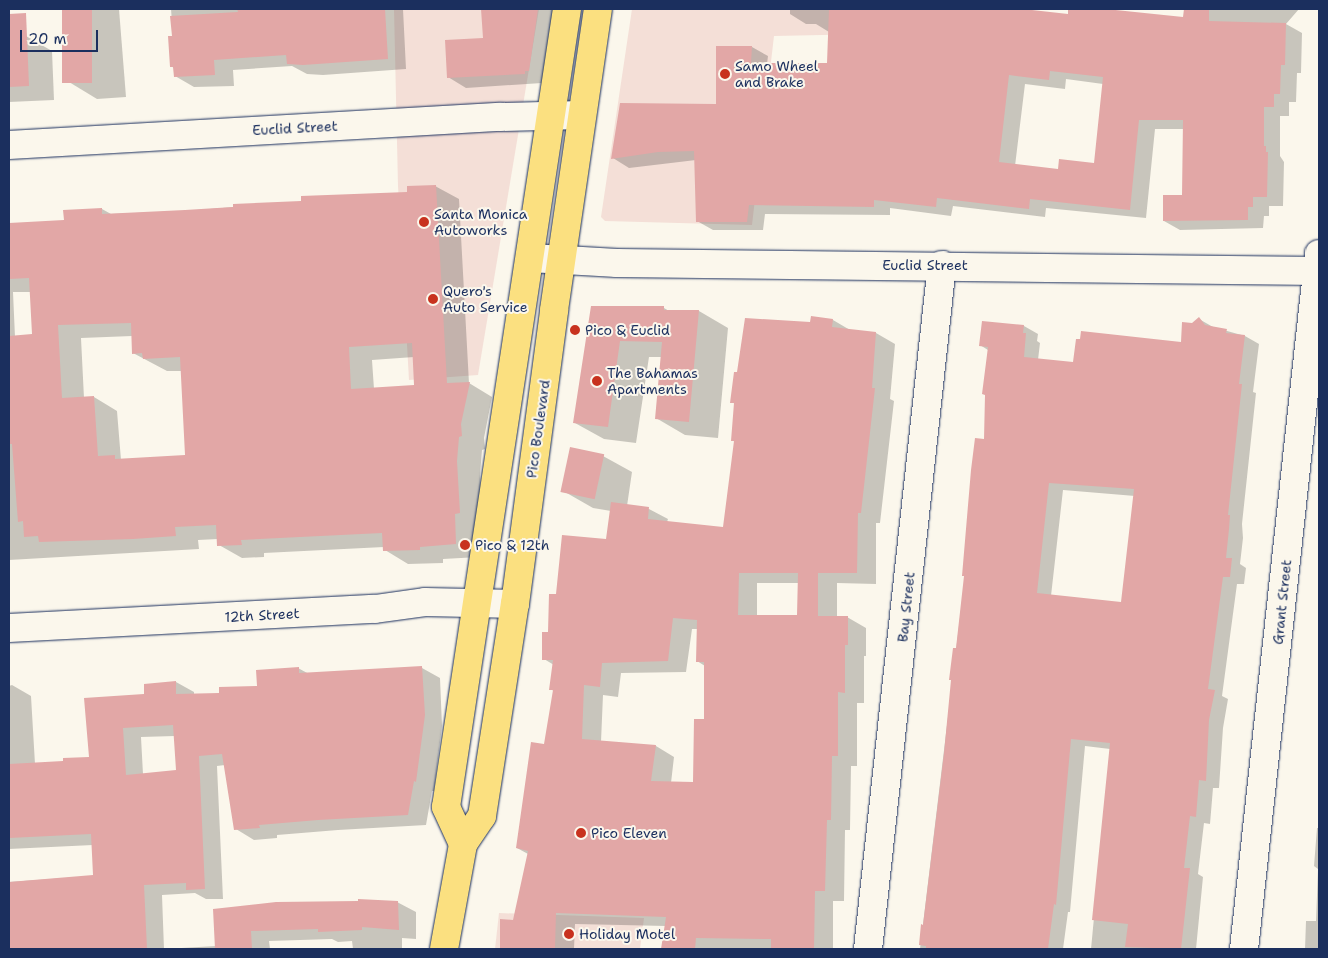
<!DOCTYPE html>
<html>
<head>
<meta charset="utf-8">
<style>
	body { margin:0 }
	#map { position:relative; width:1328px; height:958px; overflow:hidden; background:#fbf7ec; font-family:"Shantell Sans",sans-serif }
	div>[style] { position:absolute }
	.built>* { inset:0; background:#f4dfd7 }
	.shadow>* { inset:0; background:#0003 }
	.building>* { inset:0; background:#e2a7a6; transform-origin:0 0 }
	.roads { filter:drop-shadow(0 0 1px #1b2f5e) drop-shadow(0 0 1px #1b2f5e) }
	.minor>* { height:28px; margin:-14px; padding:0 14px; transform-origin:14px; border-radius:14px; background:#fbf7ec }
	.major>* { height:28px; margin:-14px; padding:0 14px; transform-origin:14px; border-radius:14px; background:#fbe080 }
	.dots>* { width:14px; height:14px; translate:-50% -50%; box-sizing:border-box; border:2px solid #fbf7ec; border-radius:50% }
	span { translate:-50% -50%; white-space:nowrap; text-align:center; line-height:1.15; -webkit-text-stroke:4px #fbf7ec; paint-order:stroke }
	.poi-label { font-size:14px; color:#1b2f5e }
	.left { translate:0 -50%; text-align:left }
	.street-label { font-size:14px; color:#1b2f5e }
	.frame { position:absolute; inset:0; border:10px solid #1b2f5e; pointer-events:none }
	.scale { position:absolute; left:20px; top:30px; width:78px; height:22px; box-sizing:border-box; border:2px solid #1b2f5e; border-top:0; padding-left:6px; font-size:15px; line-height:18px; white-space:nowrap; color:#1b2f5e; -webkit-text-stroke:4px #fbf7ec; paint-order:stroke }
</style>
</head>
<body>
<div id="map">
	<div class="built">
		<i style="clip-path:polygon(394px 9px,539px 9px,478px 375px,409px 380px,398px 186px)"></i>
		<i style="clip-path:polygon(632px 9px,969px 9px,967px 32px,774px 36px,752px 225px,605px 221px,601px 217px)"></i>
		<i style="clip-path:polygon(499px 913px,644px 918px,640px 949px,495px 949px)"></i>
	</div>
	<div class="shadow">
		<i style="clip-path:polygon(63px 9px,119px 9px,126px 97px,97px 99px,69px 82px)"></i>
		<i style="clip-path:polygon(171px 9px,403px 9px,406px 69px,323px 75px,307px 74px,292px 66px,233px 70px,234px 86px,194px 87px,175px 76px,174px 68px,171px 66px,173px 37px)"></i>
		<i style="clip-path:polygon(483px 9px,558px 9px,542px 83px,466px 88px,448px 77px,484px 39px)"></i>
		<i style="clip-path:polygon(evenodd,790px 9px,1012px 9px,1069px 16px,1069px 9px,1093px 9px,1185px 19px,1185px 9px,1299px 9px,1286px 24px,1302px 33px,1301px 73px,1297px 73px,1296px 102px,1289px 102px,1289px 116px,1280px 116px,1280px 156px,1284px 162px,1283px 206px,1269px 206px,1269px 216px,1264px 216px,1263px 228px,1180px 230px,1164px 221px,1183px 196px,1184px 129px,1155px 129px,1146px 218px,1046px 208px,1045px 217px,953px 206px,951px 216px,890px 208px,890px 215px,765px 214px,763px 230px,713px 230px,697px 221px,696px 160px,629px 168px,613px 158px,717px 105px,752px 47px,768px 56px,767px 64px,828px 65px,829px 32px,816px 24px,806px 24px,790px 14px,790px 9px,1066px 79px,1103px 84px,1095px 164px,1059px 171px,1015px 166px,1025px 84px,1065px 89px,1066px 79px)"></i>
		<i style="clip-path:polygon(26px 36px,52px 51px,54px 100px,9px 102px,9px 37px)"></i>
		<i style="clip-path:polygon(evenodd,435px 186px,459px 199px,469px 383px,492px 397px,484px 438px,485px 449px,482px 450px,480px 475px,483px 526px,479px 557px,443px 559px,443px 563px,408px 564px,385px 550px,384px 547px,264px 553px,264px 557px,242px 558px,219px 545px,218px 539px,198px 540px,199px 549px,9px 560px,9px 224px,65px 221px,102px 209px,111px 214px,185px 211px,408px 193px,435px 186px,13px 292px,31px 292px,34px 335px,15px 337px,13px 292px,435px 186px,132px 336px,133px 353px,167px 371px,182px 371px,187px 456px,121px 460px,117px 411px,94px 397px,84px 398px,81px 338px,132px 336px,435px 186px,414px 357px,416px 386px,374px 389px,372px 360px,414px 357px)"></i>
		<i style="clip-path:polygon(592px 307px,664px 308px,669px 311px,699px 311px,728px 328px,718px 438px,685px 435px,656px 418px,662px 357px,649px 357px,636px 443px,604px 439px,575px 423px)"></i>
		<i style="clip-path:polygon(evenodd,1199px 319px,1213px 327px,1245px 336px,1259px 344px,1253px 392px,1256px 393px,1253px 421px,1242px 524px,1243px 538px,1240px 564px,1246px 568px,1244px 584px,1237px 584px,1222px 696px,1228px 699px,1223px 728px,1219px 788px,1213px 788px,1210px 824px,1204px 823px,1198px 874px,1203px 877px,1196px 949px,1091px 949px,1110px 749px,1085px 746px,1070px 912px,1068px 912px,1063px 949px,920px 949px,965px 576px,985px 440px,988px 350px,980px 345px,983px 323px,1024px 326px,1038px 334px,1037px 341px,1040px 343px,1038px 360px,1074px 364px,1182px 343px,1192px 324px,1199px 319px,1063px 490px,1135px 496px,1122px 604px,1051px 596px,1063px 490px)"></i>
		<i style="clip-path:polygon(evenodd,833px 320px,850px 330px,876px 333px,895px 344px,890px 399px,894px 401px,880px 523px,876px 523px,876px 584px,837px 583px,837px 617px,847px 617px,866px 628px,866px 656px,864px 656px,864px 703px,857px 703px,857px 766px,851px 766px,850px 830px,845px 830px,844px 901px,833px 901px,833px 949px,662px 949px,666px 926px,575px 924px,574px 949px,501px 949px,502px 921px,514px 921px,528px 854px,517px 848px,545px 745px,554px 691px,550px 689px,554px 665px,544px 659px,558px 595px,607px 541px,611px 511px,593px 508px,565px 492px,603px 456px,632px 472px,627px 506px,649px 509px,668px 519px,667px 522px,724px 528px,735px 442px,732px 440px,735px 404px,732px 402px,738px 373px,811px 323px,833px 320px,757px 583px,799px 583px,798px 616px,757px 617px,757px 583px,833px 320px,692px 629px,698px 629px,697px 661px,705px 666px,705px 720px,694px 784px,671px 783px,674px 757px,656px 746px,601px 742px,603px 695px,618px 697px,621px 673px,686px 672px,692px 629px)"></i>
		<i style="clip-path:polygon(evenodd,298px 668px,309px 674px,422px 668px,440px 678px,442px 726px,434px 791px,432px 791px,426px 825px,338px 830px,277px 835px,277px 838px,254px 840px,236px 829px,225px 765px,217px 766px,223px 899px,206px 899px,195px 893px,162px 895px,164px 949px,216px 946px,214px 910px,397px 902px,416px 912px,416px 939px,402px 938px,402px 949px,353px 949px,352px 941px,338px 942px,332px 939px,269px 941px,270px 949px,9px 949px,9px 882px,94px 876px,93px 845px,9px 849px,9px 686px,12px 685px,31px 696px,35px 764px,64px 762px,90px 758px,145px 695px,176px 682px,194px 692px,194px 695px,220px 695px,258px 687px,298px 668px,175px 736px,177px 772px,143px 774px,141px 737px,175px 736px)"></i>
		<i style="clip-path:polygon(1317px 828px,1319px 828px,1319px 949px,1305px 949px,1306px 921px,1316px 921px,1318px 869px,1314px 866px)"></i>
	</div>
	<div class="building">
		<i style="left:62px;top:9px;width:30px;height:74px"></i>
		<i style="clip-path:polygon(237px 9px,385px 9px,388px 59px,303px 65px,287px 64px,286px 55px,214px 60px,215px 75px,174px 77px,173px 67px,170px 67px,168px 36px,172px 36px,170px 16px,238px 12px)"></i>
		<i style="clip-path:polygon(481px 9px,538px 9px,529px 71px,525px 71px,525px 74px,447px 78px,445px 40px,483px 38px)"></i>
		<i style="clip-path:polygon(evenodd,829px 9px,1023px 9px,1068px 14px,1068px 9px,1106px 9px,1183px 17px,1184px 9px,1209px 9px,1209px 21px,1286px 23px,1285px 65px,1281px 65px,1280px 94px,1274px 94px,1274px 107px,1264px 107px,1264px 146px,1266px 146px,1266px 152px,1268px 152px,1267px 197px,1253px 197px,1253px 207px,1248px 207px,1248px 220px,1163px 221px,1163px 195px,1182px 195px,1183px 120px,1139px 120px,1130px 210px,1030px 199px,1029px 209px,937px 198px,936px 207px,874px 200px,874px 207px,749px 205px,747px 222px,696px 222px,694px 151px,658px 152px,611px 159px,620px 103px,716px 104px,716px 46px,752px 46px,751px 63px,827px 63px,829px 9px,1050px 71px,1103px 77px,1094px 163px,1059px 159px,1058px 169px,999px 162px,1009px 75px,1049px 80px,1050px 71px)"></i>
		<i style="clip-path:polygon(26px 13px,29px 86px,9px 87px,9px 14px)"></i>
		<i style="clip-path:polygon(evenodd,436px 185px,447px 383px,470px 382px,461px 424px,462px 436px,459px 437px,457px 461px,460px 513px,455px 514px,456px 544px,420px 547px,420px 550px,383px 551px,382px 533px,241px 540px,242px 545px,217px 546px,216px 525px,175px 527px,176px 536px,133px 539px,39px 542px,38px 536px,24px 537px,23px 521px,18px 522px,12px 444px,9px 444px,9px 336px,32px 334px,29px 278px,9px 279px,9px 223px,64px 220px,63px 210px,102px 208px,102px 214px,185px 210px,233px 207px,233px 204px,301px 201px,301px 196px,407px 192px,407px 186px,436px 185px,131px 323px,132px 354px,142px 353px,143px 359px,180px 357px,185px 455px,115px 459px,115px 455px,98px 456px,94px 396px,62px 398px,58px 325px,131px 323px,436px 185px,412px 343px,414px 385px,351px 389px,349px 347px,412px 343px)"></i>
		<i style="clip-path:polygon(591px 306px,664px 306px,664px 310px,699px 310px,689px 422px,655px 419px,662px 342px,620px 341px,608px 427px,573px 423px)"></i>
		<i style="clip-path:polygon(evenodd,811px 316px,833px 319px,832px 327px,876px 332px,872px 388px,875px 388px,861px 513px,858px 513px,857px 573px,818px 573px,818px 616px,848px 616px,848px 645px,845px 645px,845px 693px,838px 692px,838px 756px,832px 756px,831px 820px,827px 820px,825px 891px,815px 891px,814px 949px,771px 949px,771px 939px,696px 938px,695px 949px,661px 949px,666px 917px,556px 913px,555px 948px,500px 949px,500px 919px,513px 920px,528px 851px,516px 848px,531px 742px,544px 744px,553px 690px,549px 690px,553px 660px,542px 660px,542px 632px,548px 632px,549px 594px,556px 594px,562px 535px,606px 539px,611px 502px,649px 507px,648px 519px,723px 527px,734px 441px,731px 441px,734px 403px,730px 403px,734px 372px,737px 372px,745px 318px,810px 322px,811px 316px,739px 573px,798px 573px,797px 615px,738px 615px,739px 573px,811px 316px,673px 618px,697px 620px,696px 662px,704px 662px,704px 719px,694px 719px,693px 782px,651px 781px,656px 745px,582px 739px,584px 685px,600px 687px,602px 663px,668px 661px,673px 618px)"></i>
		<i style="clip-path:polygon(evenodd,1199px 317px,1205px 325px,1227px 329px,1226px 333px,1245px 335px,1239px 384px,1242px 384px,1239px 412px,1228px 515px,1230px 515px,1229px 529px,1226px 558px,1232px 558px,1230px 577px,1223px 577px,1208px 689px,1215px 690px,1209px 720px,1206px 781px,1199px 780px,1196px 817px,1190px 816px,1184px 868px,1190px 868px,1181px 949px,1125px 947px,1128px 924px,1092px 920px,1110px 743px,1071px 739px,1056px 905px,1054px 904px,1048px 949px,926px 949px,926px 946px,919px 945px,921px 924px,923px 925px,944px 753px,951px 680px,949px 680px,953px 648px,956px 648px,964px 576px,962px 576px,971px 470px,975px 438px,984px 439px,985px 395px,982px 394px,988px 347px,979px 346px,982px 321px,1024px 325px,1023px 333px,1026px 333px,1024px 357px,1073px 362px,1076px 339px,1080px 339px,1081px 331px,1181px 342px,1182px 322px,1192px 323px,1199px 317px,1049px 483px,1134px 489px,1121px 602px,1037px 593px,1049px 483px)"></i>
		<i style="left:570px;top:447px;width:35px;height:46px;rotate:12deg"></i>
		<i style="clip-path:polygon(evenodd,422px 666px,425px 715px,416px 782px,414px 781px,408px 815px,318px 820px,259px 825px,260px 828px,234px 830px,222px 754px,199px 756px,205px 889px,186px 890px,186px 883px,144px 885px,147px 949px,9px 949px,9px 882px,93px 875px,91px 834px,9px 838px,9px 764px,63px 761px,63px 758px,89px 757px,84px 698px,144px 694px,144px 684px,176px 681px,176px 694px,219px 693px,219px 687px,257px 686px,256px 670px,299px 667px,299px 673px,422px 666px,173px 725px,176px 770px,126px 775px,123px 728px,173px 725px)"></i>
		<i style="clip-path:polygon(358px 899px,398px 901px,399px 930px,362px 927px,362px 930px,318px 932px,318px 929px,251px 931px,252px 949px,215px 949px,213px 909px,276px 902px,358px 901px)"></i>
	</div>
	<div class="roads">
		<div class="minor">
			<i style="left:9px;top:145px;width:492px;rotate:-3.3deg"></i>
			<i style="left:500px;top:117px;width:81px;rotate:-1.4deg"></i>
			<i style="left:530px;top:258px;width:87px;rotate:3.3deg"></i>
			<i style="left:617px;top:263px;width:702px;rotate:0.65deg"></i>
			<i style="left:9px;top:628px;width:366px;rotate:-3deg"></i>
			<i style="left:375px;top:609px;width:50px;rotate:-8deg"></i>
			<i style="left:425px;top:602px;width:90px;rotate:1.3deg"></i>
			<i style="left:868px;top:949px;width:688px;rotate:-83.83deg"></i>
			<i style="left:1244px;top:949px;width:699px;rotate:-83.84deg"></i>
		</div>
		<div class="major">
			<i style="left:463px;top:844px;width:41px;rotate:-114.7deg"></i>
			<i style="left:446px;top:807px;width:807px;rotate:-81.38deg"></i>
			<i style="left:444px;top:949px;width:107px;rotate:-79.7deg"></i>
			<i style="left:463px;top:844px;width:34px;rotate:-56deg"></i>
			<i style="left:482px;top:816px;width:215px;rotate:-81.2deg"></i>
			<i style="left:515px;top:604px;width:297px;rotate:-82.4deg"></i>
			<i style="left:554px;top:310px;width:304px;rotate:-81.7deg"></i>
		</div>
	</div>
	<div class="dots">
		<i style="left:725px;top:74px;background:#c8321e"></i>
		<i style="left:424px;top:222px;background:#c8321e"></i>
		<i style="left:433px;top:299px;background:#c8321e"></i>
		<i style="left:575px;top:330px;background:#c8321e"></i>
		<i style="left:597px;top:381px;background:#c8321e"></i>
		<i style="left:465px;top:545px;background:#c8321e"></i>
		<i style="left:581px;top:833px;background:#c8321e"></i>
		<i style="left:569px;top:934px;background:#c8321e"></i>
	</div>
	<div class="poi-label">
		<span class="left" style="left:735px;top:74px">Samo Wheel<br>and Brake</span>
		<span class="left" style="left:434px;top:222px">Santa Monica<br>Autoworks</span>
		<span class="left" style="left:443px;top:299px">Quero's<br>Auto Service</span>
		<span class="left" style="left:585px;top:330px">Pico &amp; Euclid</span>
		<span class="left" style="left:607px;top:381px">The Bahamas<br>Apartments</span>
		<span class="left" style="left:475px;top:545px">Pico &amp; 12th</span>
		<span class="left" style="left:591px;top:833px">Pico Eleven</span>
		<span class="left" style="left:579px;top:934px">Holiday Motel</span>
	</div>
	<div class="street-label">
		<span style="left:295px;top:128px;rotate:-3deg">Euclid Street</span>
		<span style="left:925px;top:265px">Euclid Street</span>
		<span style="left:538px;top:429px;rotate:-82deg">Pico Boulevard</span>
		<span style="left:1282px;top:602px;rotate:-84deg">Grant Street</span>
		<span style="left:906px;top:607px;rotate:-84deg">Bay Street</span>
		<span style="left:262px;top:615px;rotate:-3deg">12th Street</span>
	</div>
	<div class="frame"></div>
	<div class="scale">20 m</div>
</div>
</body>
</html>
